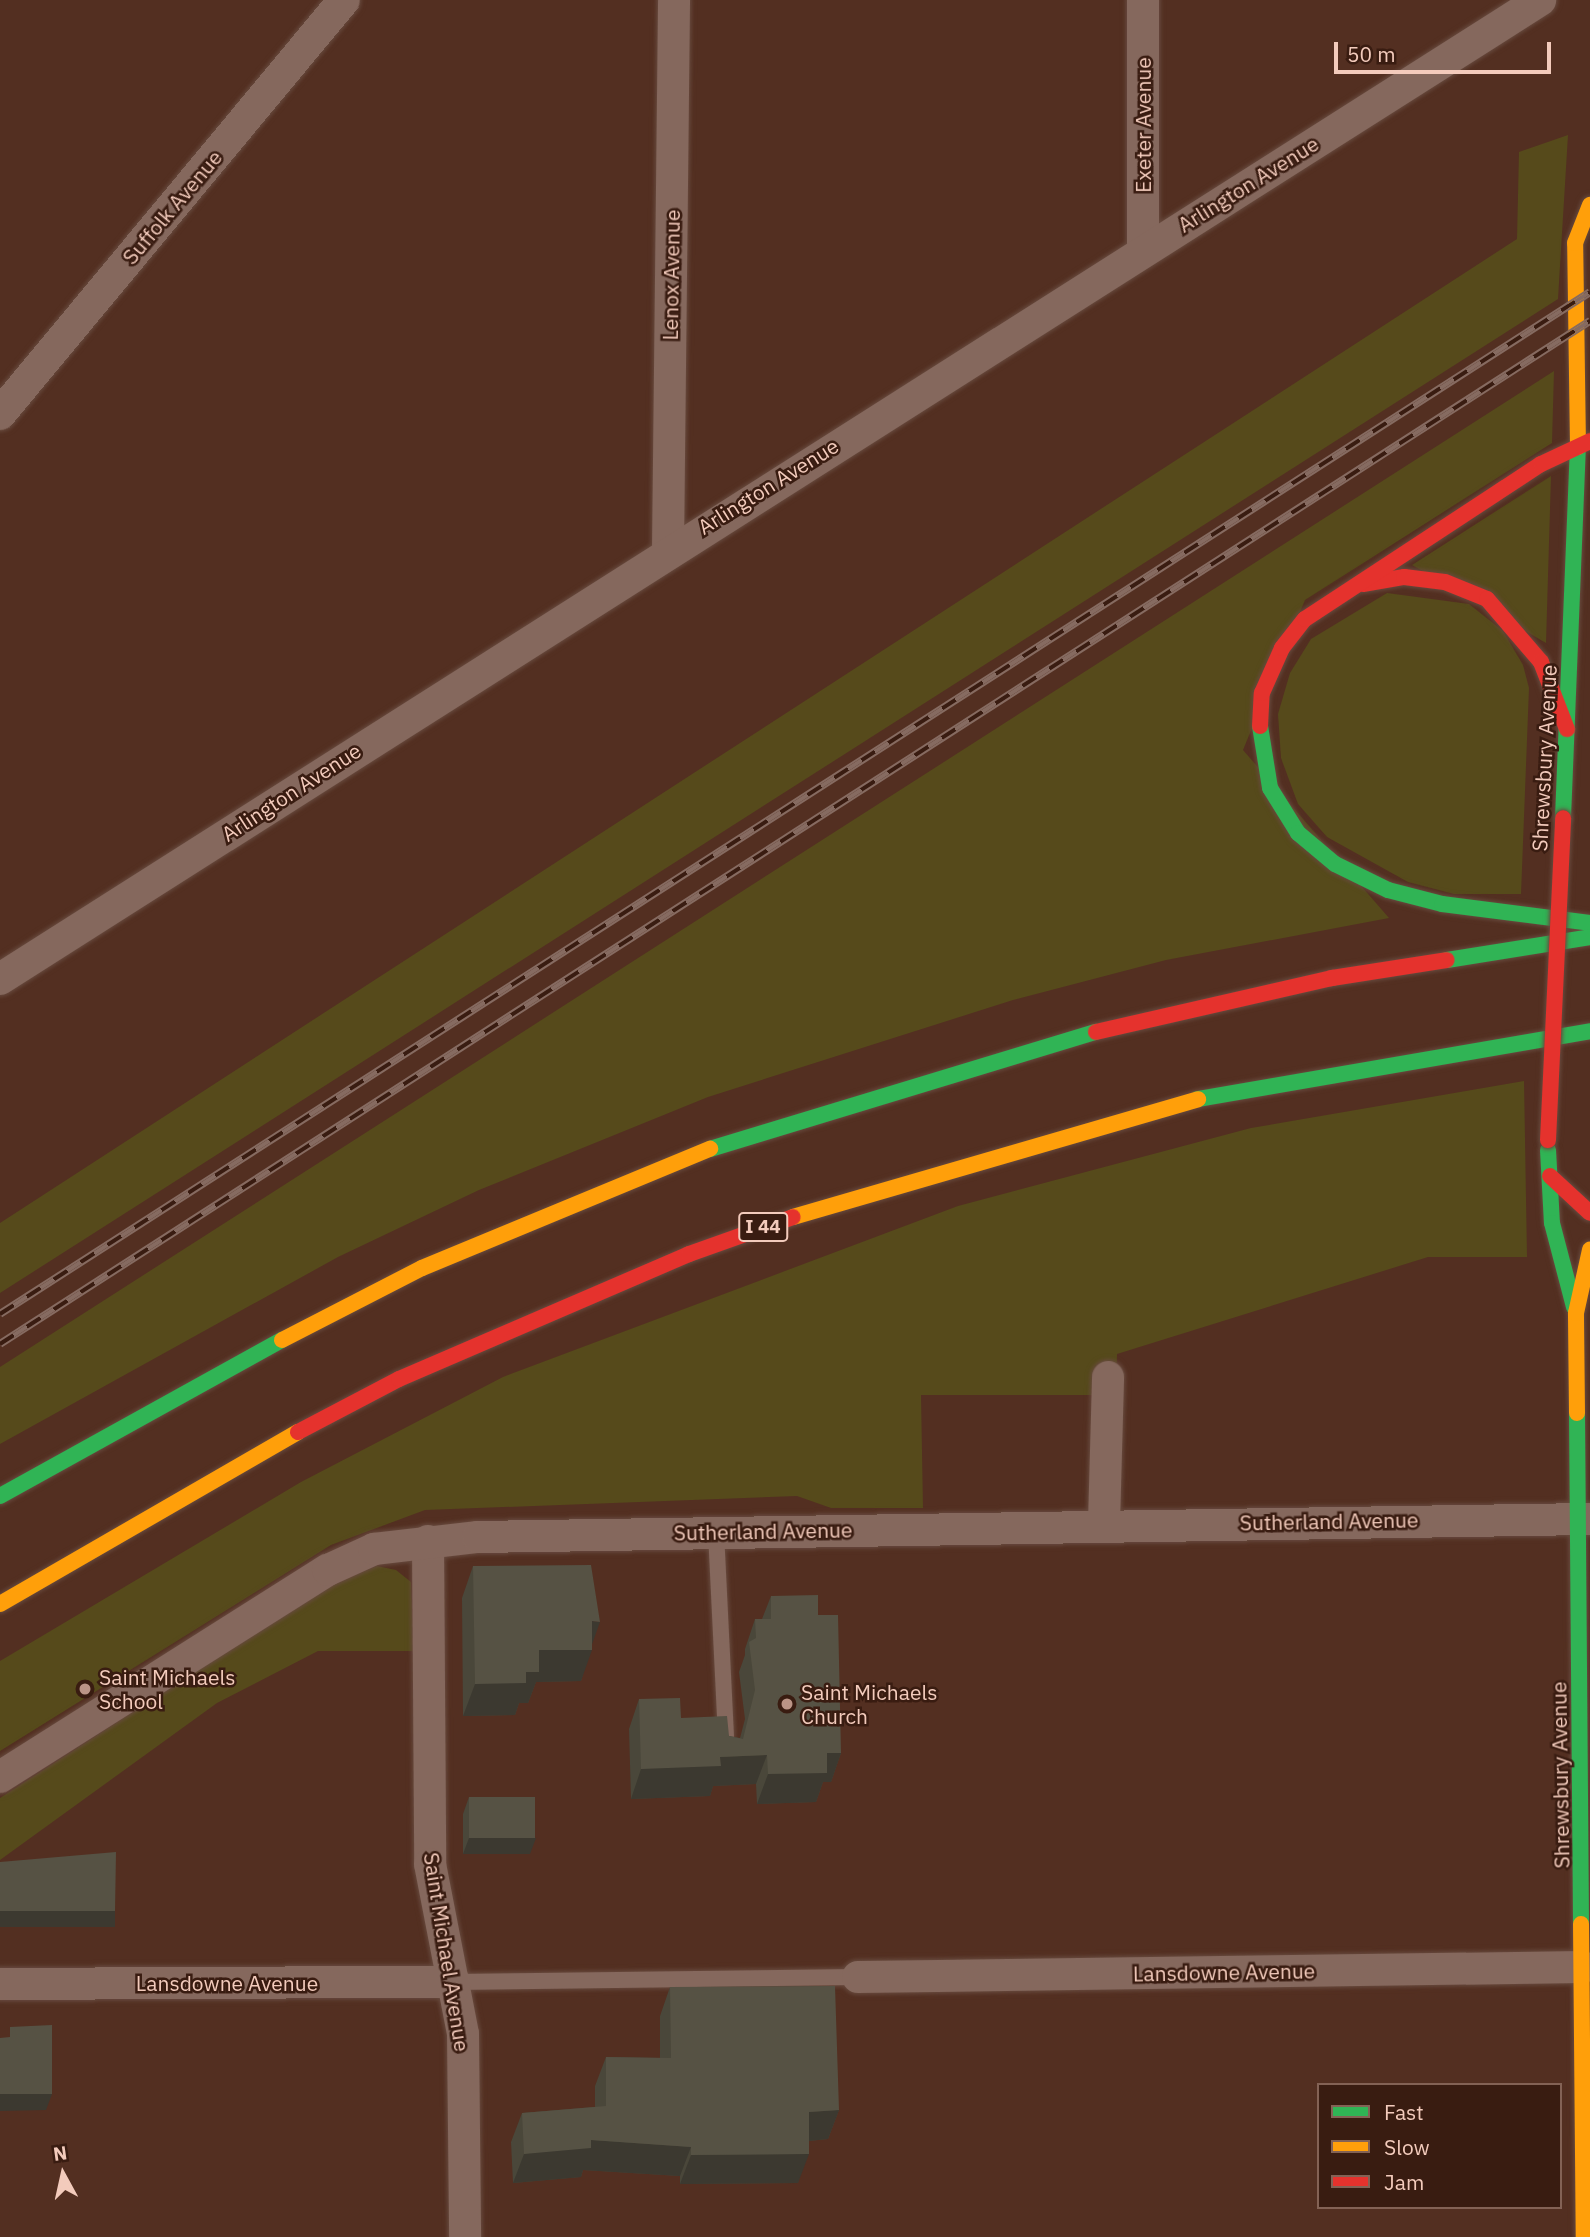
<!DOCTYPE html>
<html>
<head>
<meta charset="utf-8">
<style>
	body { margin:0 }
	#map { position:relative; width:1590px; height:2237px; overflow:hidden; background:#532f21; font-family:"IBM Plex Sans",sans-serif }
	div>[style] { position:absolute }
	.green>* { inset:0; background:#564a1b }
	.roads { filter:drop-shadow(0 0 2px #674a3e) drop-shadow(0 0 2px #674a3e) }
	.lane>* { height:16px; margin:-8px; padding:0 8px; transform-origin:8px; border-radius:8px; background:#85685d }
	.street>* { height:32px; margin:-16px; padding:0 16px; transform-origin:16px; border-radius:16px; background:#85685d }
	.fast>* { height:16px; margin:-8px; padding:0 8px; transform-origin:8px; border-radius:8px; background:#30b455 }
	.slow>* { height:16px; margin:-8px; padding:0 8px; transform-origin:8px; border-radius:8px; background:#ff9f0a }
	.jam>* { height:16px; margin:-8px; padding:0 8px; transform-origin:8px; border-radius:8px; background:#e5322d }
	.rail>* { height:8px; margin-top:-4px; transform-origin:0; background:repeating-linear-gradient(90deg,#391c11 0 16px,#866b61 0 32px); box-sizing:border-box; border-block:2px solid #866b61 }
	.bridges { filter:drop-shadow(0 0 2px #674a3e) drop-shadow(0 0 2px #674a3e) }
	.jam-bridge>* { height:16px; margin:-8px; padding:0 8px; transform-origin:8px; border-radius:8px; background:#e5322d }
	.wall>* { inset:0; background:#4a473a }
	.shaded-wall>* { inset:0; background:#3c3930; transform-origin:0 0 }
	.building>* { inset:0; background:#565244; transform-origin:0 0 }
	.dots>* { width:19px; height:19px; translate:-50% -50%; box-sizing:border-box; border:4px solid #391c11; border-radius:50% }
	span { translate:-50% -50%; white-space:nowrap; text-align:center; line-height:1.15; -webkit-text-stroke:5px #391c11; paint-order:stroke }
	.shield-label span { padding:2px 5px; background:#391c11; border:2px solid; border-radius:5px; -webkit-text-stroke-width:0 }
	.shield-label { font-size:19px; color:#f3cbbc; font-weight:700 }
	.street-label { font-size:21px; color:#f3cbbc }
	.poi-label { font-size:21px; color:#f3cbbc }
	.left { translate:0 -50%; text-align:left }
	.legend { position:absolute; left:1317px; top:2083px; width:245px; height:126px; box-sizing:border-box; background:#391c11; border:2px solid #836255; margin:0; padding:9px 12px; list-style:none; font-size:21px; color:#f3cbbc }
	.legend li { display:flex; align-items:center; gap:14px; height:35px }
	.legend b { width:35px; border:2px solid #836255 }
	.north { position:absolute; left:28px; top:2139px; width:70px; height:70px; -webkit-text-stroke:5px #391c11; paint-order:stroke; rotate:352deg; font-size:19px; font-weight:700; line-height:28px; text-align:center; color:#f3cbbc }
	.north::after { content:''; display:block; margin:auto; width:24px; height:32px; background:#f3cbbc; clip-path:polygon(50% 0,100% 100%,50% 72%,0 100%) }
	.scale { position:absolute; left:1334px; top:42px; width:217px; height:32px; box-sizing:border-box; border:4px solid #f3cbbc; border-top:0; padding-left:9px; font-size:21px; line-height:24px; white-space:nowrap; color:#f3cbbc; -webkit-text-stroke:5px #391c11; paint-order:stroke }
</style>
</head>
<body>
<div id="map">
	<div class="green">
		<i style="clip-path:polygon(1568px 135px,1558px 299px,0 1293px,0 1223px,1517px 239px,1519px 152px)"></i>
		<i style="clip-path:polygon(1554px 371px,1552px 443px,1305px 600px,1243px 750px,1389px 918px,1166px 960px,1013px 1000px,708px 1097px,479px 1190px,338px 1257px,0 1444px,0 1367px)"></i>
		<i style="clip-path:polygon(1551px 476px,1546px 643px,1412px 565px)"></i>
		<i style="clip-path:polygon(1387px 593px,1469px 604px,1503px 631px,1523px 665px,1529px 688px,1521px 894px,1454px 894px,1408px 882px,1327px 837px,1298px 804px,1281px 758px,1278px 714px,1290px 673px,1311px 639px)"></i>
		<i style="clip-path:polygon(1524px 1081px,1527px 1257px,1428px 1257px,1117px 1354px,1116px 1395px,921px 1395px,923px 1508px,831px 1508px,797px 1496px,425px 1510px,331px 1545px,0 1751px,0 1661px,301px 1482px,503px 1377px,958px 1206px,1251px 1128px)"></i>
		<i style="clip-path:polygon(377px 1566px,396px 1570px,411px 1582px,414px 1651px,318px 1651px,217px 1703px,0 1860px,0 1798px,331px 1584px)"></i>
	</div>
	<div class="roads">
		<div class="lane">
			<i style="left:716px;top:1532px;width:204px;rotate:87.2deg"></i>
			<i style="left:454px;top:1982px;width:404px;rotate:-0.7deg"></i>
		</div>
		<div class="street">
			<i style="left:1143px;top:250px;width:250px;rotate:-90deg"></i>
			<i style="left:0;top:414px;width:538px;rotate:-50.28deg"></i>
			<i style="left:668px;top:550px;width:550px;rotate:-89.37deg"></i>
			<i style="left:0;top:979px;width:1825px;rotate:-32.44deg"></i>
			<i style="left:1104px;top:1523px;width:146px;rotate:-88.4deg"></i>
			<i style="left:428px;top:1541px;width:323px;rotate:89.6deg"></i>
			<i style="left:430px;top:1864px;width:173px;rotate:79deg"></i>
			<i style="left:463px;top:2034px;width:203px;rotate:89.4deg"></i>
			<i style="left:0;top:1777px;width:388px;rotate:-32.3deg"></i>
			<i style="left:328px;top:1570px;width:51px;rotate:-24.5deg"></i>
			<i style="left:374px;top:1549px;width:105px;rotate:-6.6deg"></i>
			<i style="left:478px;top:1537px;width:1112px;rotate:-0.93deg"></i>
			<i style="left:858px;top:1977px;width:725px;rotate:-0.79deg"></i>
			<i style="left:0;top:1984px;width:454px;rotate:-0.3deg"></i>
		</div>
		<div class="fast">
			<i style="left:1260px;top:726px;width:63px;rotate:80.8deg"></i>
			<i style="left:1270px;top:788px;width:53px;rotate:58.1deg"></i>
			<i style="left:1298px;top:833px;width:48px;rotate:40deg"></i>
			<i style="left:1335px;top:864px;width:59px;rotate:26.1deg"></i>
			<i style="left:1388px;top:890px;width:56px;rotate:14.5deg"></i>
			<i style="left:1442px;top:904px;width:149px;rotate:7.3deg"></i>
			<i style="left:1563px;top:818px;width:371px;rotate:-87.7deg"></i>
			<i style="left:1447px;top:960px;width:145px;rotate:-9.1deg"></i>
			<i style="left:1198px;top:1099px;width:398px;rotate:-9.8deg"></i>
			<i style="left:710px;top:1149px;width:403px;rotate:-16.9deg"></i>
			<i style="left:1548px;top:1150px;width:73px;rotate:86.9deg"></i>
			<i style="left:1552px;top:1223px;width:87px;rotate:75.3deg"></i>
			<i style="left:1577px;top:1413px;width:511px;rotate:89.55deg"></i>
			<i style="left:0;top:1496px;width:322px;rotate:-29deg"></i>
		</div>
		<div class="slow">
			<i style="left:1578px;top:447px;width:204px;rotate:-90.8deg"></i>
			<i style="left:1575px;top:243px;width:41px;rotate:-68.5deg"></i>
			<i style="left:793px;top:1217px;width:422px;rotate:-16.2deg"></i>
			<i style="left:282px;top:1340px;width:157px;rotate:-27.2deg"></i>
			<i style="left:422px;top:1268px;width:312px;rotate:-22.5deg"></i>
			<i style="left:1577px;top:1413px;width:100px;rotate:-90.6deg"></i>
			<i style="left:1576px;top:1313px;width:65px;rotate:-77.5deg"></i>
			<i style="left:0;top:1604px;width:344px;rotate:-30deg"></i>
			<i style="left:1581px;top:1924px;width:313px;rotate:89.5deg"></i>
		</div>
		<div class="jam">
			<i style="left:1363px;top:584px;width:42px;rotate:-9.7deg"></i>
			<i style="left:1404px;top:577px;width:41px;rotate:7deg"></i>
			<i style="left:1445px;top:582px;width:45px;rotate:22deg"></i>
			<i style="left:1487px;top:599px;width:83px;rotate:49.4deg"></i>
			<i style="left:1541px;top:662px;width:72px;rotate:68.8deg"></i>
			<i style="left:1260px;top:726px;width:33px;rotate:-87deg"></i>
			<i style="left:1262px;top:693px;width:49px;rotate:-66deg"></i>
			<i style="left:1282px;top:648px;width:37px;rotate:-52deg"></i>
			<i style="left:1305px;top:619px;width:282px;rotate:-33.3deg"></i>
			<i style="left:1541px;top:464px;width:54px;rotate:-25.1deg"></i>
			<i style="left:1096px;top:1032px;width:242px;rotate:-12.9deg"></i>
			<i style="left:1332px;top:978px;width:116px;rotate:-8.9deg"></i>
			<i style="left:1550px;top:1176px;width:54px;rotate:42.8deg"></i>
			<i style="left:298px;top:1432px;width:114px;rotate:-27.7deg"></i>
			<i style="left:399px;top:1379px;width:316px;rotate:-23.3deg"></i>
			<i style="left:689px;top:1254px;width:110px;rotate:-19.6deg"></i>
		</div>
	</div>
	<div class="rail">
		<i style="left:0;top:1314px;width:1890px;rotate:-32.73deg"></i>
		<i style="left:0;top:1344px;width:1891px;rotate:-32.76deg"></i>
	</div>
	<div class="bridges">
		<div class="jam-bridge">
			<i style="left:1548px;top:1140px;width:322px;rotate:-87.3deg"></i>
		</div>
	</div>
	<div class="wall">
		<i style="clip-path:polygon(473px 1566px,592px 1645px,581px 1681px,536px 1682px,528px 1703px,519px 1703px,515px 1715px,463px 1716px,462px 1598px)"></i>
		<i style="clip-path:polygon(771px 1596px,818px 1615px,841px 1753px,831px 1782px,823px 1782px,816px 1802px,757px 1804px,756px 1784px,713px 1786px,710px 1796px,631px 1799px,629px 1729px,639px 1699px,681px 1718px,729px 1736px,740px 1738px,745px 1719px,739px 1672px,745px 1655px,745px 1649px,755px 1619px,762px 1619px)"></i>
		<i style="clip-path:polygon(469px 1797px,530px 1854px,463px 1854px,463px 1814px)"></i>
		<i style="clip-path:polygon(670px 1987px,839px 2110px,828px 2139px,809px 2141px,798px 2183px,680px 2184px,680px 2176px,583px 2170px,581px 2177px,513px 2183px,511px 2142px,522px 2113px,595px 2107px,595px 2086px,606px 2057px,660px 2058px,660px 2016px)"></i>
	</div>
	<div class="shaded-wall">
		<i style="clip-path:polygon(592px 1621px,600px 1622px,590px 1650px,592px 1650px,581px 1681px,536px 1682px,528px 1703px,519px 1703px,515px 1715px,463px 1716px,475px 1684px,526px 1672px,539px 1650px)"></i>
		<i style="clip-path:polygon(827px 1753px,841px 1753px,831px 1782px,823px 1782px,816px 1802px,757px 1804px,768px 1774px)"></i>
		<i style="clip-path:polygon(767px 1755px,756px 1784px,713px 1786px,710px 1796px,631px 1799px,641px 1769px,720px 1757px)"></i>
		<i style="clip-path:polygon(469px 1838px,536px 1838px,530px 1854px,463px 1854px)"></i>
		<i style="left:0;top:1911px;width:115px;height:16px"></i>
		<i style="clip-path:polygon(0 2094px,52px 2094px,46px 2110px,0 2111px)"></i>
		<i style="clip-path:polygon(839px 2110px,828px 2139px,798px 2142px,809px 2112px)"></i>
		<i style="clip-path:polygon(591px 2140px,691px 2147px,680px 2176px,583px 2170px,581px 2177px,513px 2183px,524px 2154px)"></i>
		<i style="clip-path:polygon(809px 2154px,798px 2183px,680px 2184px,691px 2155px)"></i>
	</div>
	<div class="building">
		<i style="clip-path:polygon(591px 1565px,600px 1622px,592px 1621px,592px 1650px,539px 1650px,539px 1672px,526px 1672px,526px 1683px,475px 1684px,473px 1566px)"></i>
		<i style="clip-path:polygon(818px 1595px,818px 1615px,838px 1615px,841px 1753px,827px 1753px,827px 1773px,768px 1774px,767px 1755px,720px 1757px,721px 1766px,641px 1769px,639px 1699px,680px 1698px,681px 1718px,727px 1716px,729px 1736px,743px 1739px,755px 1690px,749px 1642px,756px 1638px,755px 1619px,771px 1619px,771px 1596px)"></i>
		<i style="left:469px;top:1797px;width:66px;height:41px"></i>
		<i style="clip-path:polygon(116px 1852px,115px 1911px,0 1911px,0 1862px)"></i>
		<i style="clip-path:polygon(835px 1986px,839px 2110px,809px 2112px,809px 2154px,691px 2155px,691px 2147px,591px 2140px,591px 2148px,524px 2154px,522px 2113px,606px 2106px,606px 2057px,671px 2058px,670px 1987px)"></i>
		<i style="clip-path:polygon(52px 2025px,52px 2094px,0 2094px,0 2038px,10px 2037px,10px 2027px)"></i>
	</div>
	<div class="dots">
		<i style="left:85px;top:1689px;background:#bb9486"></i>
		<i style="left:787px;top:1704px;background:#bb9486"></i>
	</div>
	<div class="shield-label">
		<span style="left:763px;top:1227px">I 44</span>
	</div>
	<div class="street-label">
		<span style="left:1143px;top:125px;rotate:-90deg">Exeter Avenue</span>
		<span style="left:1248px;top:184px;rotate:-32deg">Arlington Avenue</span>
		<span style="left:172px;top:207px;rotate:-50deg">Suffolk Avenue</span>
		<span style="left:671px;top:275px;rotate:-89deg">Lenox Avenue</span>
		<span style="left:768px;top:486px;rotate:-32deg">Arlington Avenue</span>
		<span style="left:1544px;top:758px;rotate:-87deg">Shrewsbury Avenue</span>
		<span style="left:291px;top:792px;rotate:-33deg">Arlington Avenue</span>
		<span style="left:1329px;top:1521px;rotate:-1deg">Sutherland Avenue</span>
		<span style="left:763px;top:1531px;rotate:-1deg">Sutherland Avenue</span>
		<span style="left:1560px;top:1775px;rotate:-91deg">Shrewsbury Avenue</span>
		<span style="left:447px;top:1952px;rotate:81deg">Saint Michael Avenue</span>
		<span style="left:1224px;top:1972px;rotate:-1deg">Lansdowne Avenue</span>
		<span style="left:227px;top:1983px">Lansdowne Avenue</span>
	</div>
	<div class="poi-label">
		<span class="left" style="left:99px;top:1689px">Saint Michaels<br>School</span>
		<span class="left" style="left:801px;top:1704px">Saint Michaels<br>Church</span>
	</div>
	<ul class="legend">
	<li><b style="height:9px;background:#30b455"></b>Fast</li>
	<li><b style="height:9px;background:#ff9f0a"></b>Slow</li>
	<li><b style="height:9px;background:#e5322d"></b>Jam</li>
	</ul>
	<div class="north">N</div>
	<div class="scale">50 m</div>
</div>
</body>
</html>
